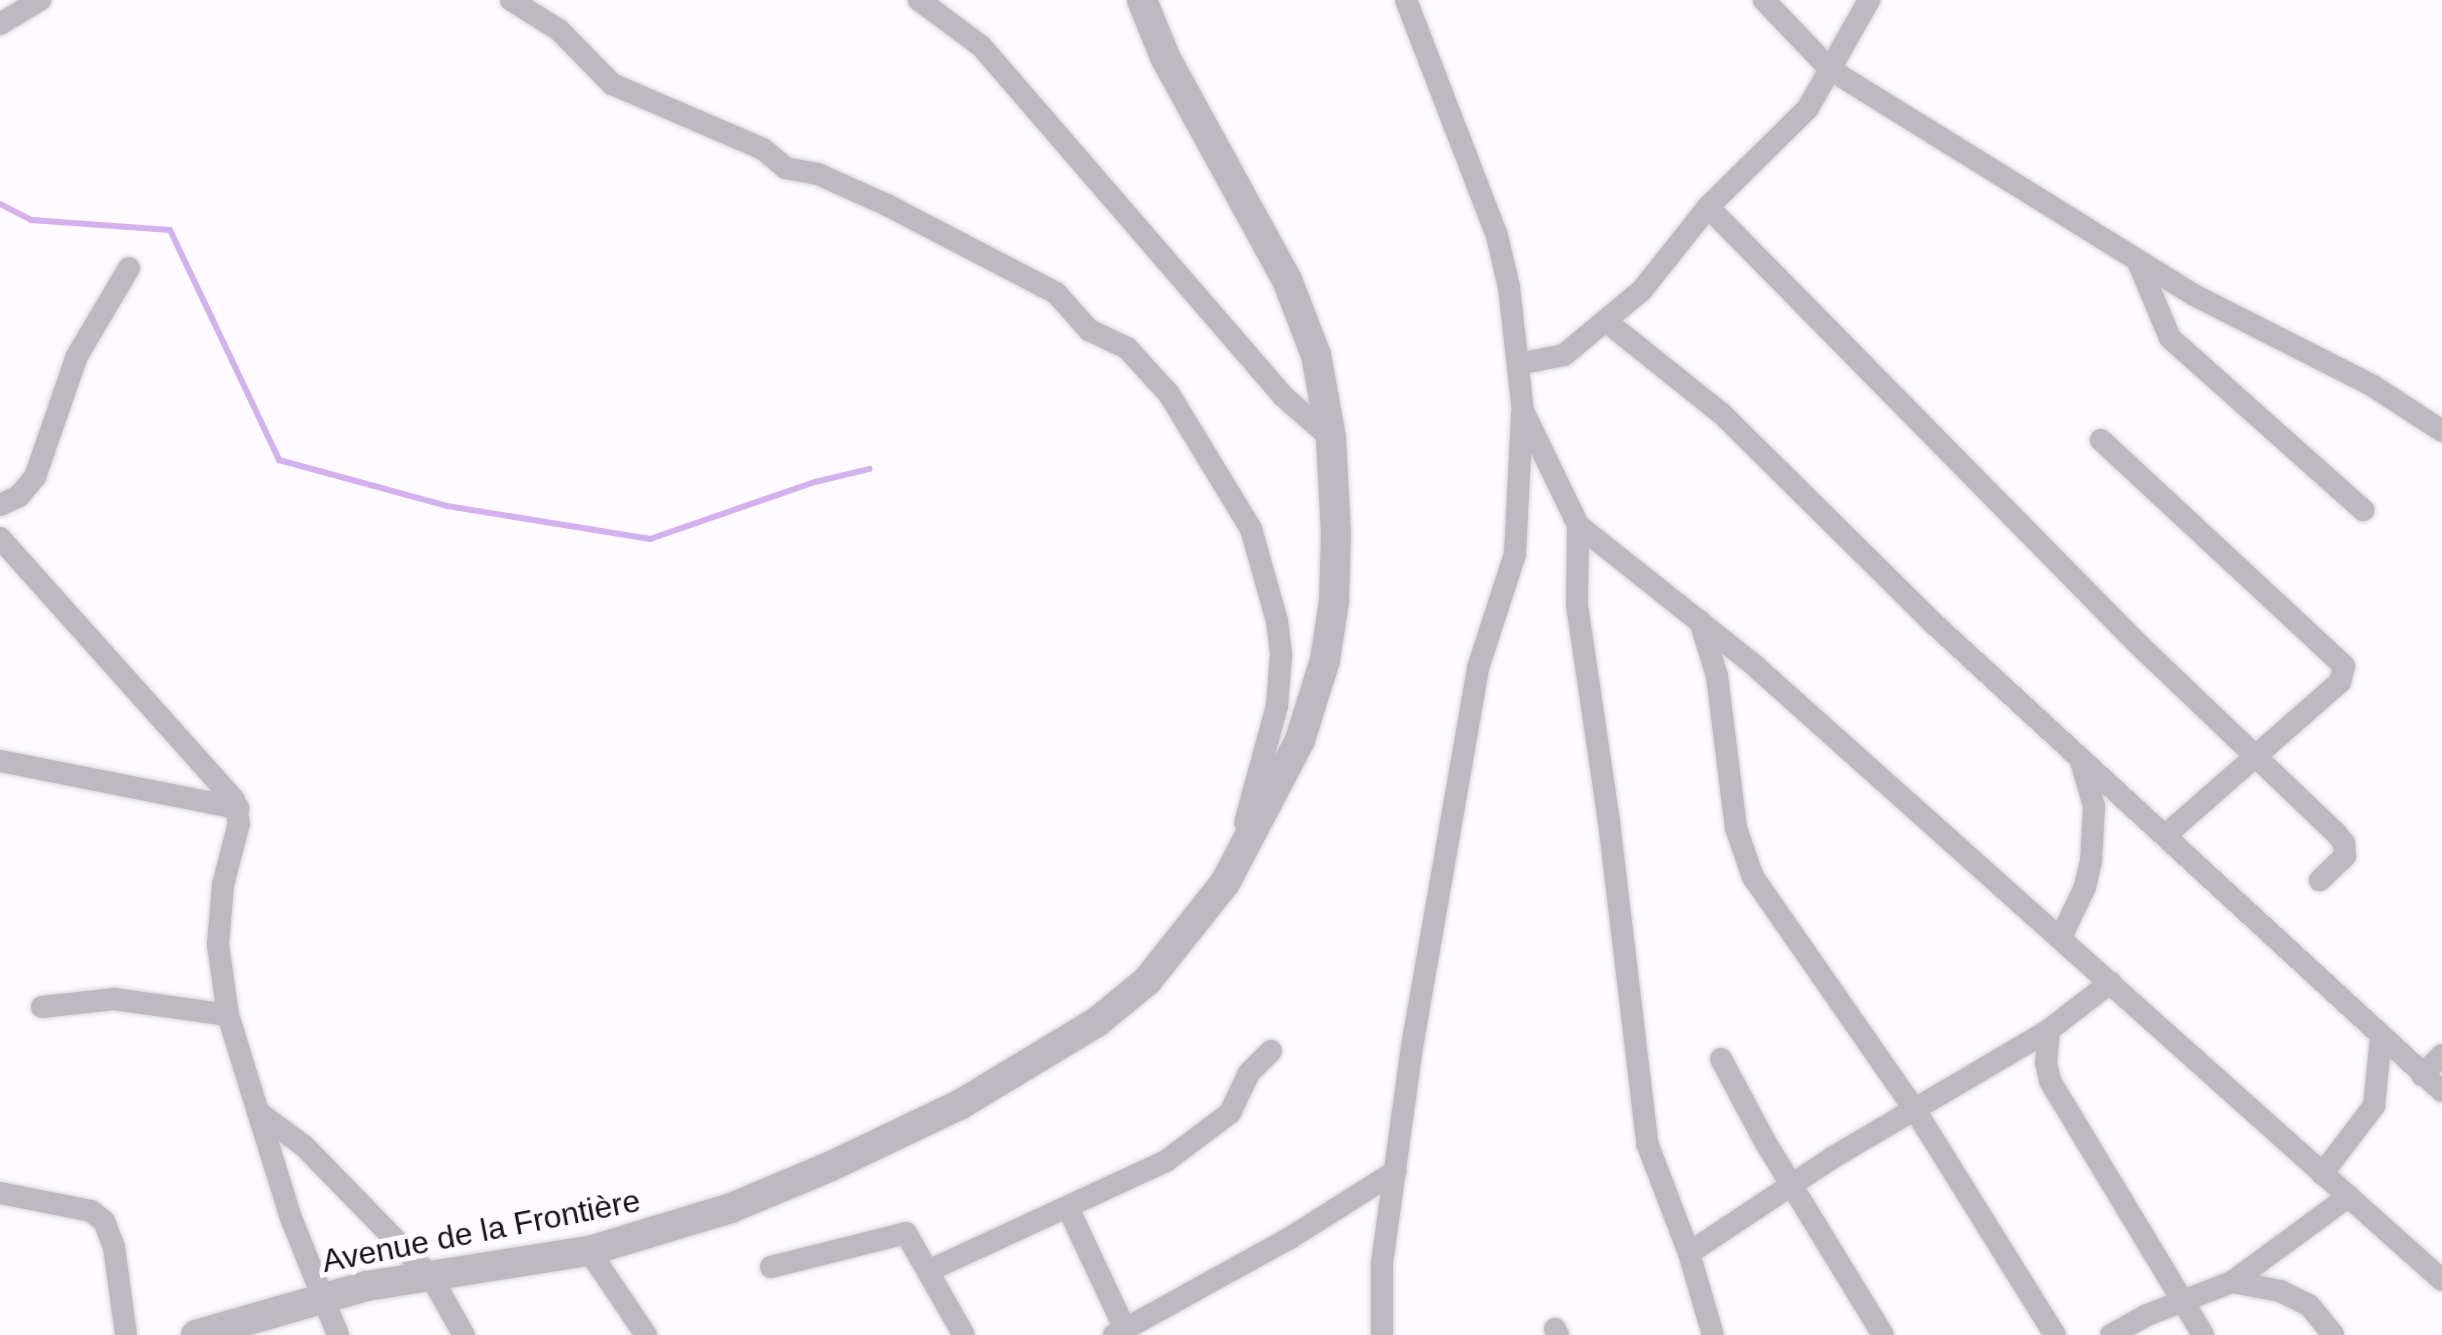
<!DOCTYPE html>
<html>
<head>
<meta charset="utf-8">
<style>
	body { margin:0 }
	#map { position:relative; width:2442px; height:1335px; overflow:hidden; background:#fdfbff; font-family:Arial,sans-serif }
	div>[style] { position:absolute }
	.stream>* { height:6px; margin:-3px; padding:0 3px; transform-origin:3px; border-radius:3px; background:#d4b0ef }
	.roads { filter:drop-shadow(0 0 2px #d8d6da) drop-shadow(0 0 2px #d8d6da) }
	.minor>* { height:22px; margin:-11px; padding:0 11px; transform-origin:11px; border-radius:11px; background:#beb9c1 }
	.tertiary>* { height:30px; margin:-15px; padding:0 15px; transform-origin:15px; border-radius:15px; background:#beb9c1 }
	span { translate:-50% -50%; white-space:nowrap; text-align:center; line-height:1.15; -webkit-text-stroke:10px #fdfbff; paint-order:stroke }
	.street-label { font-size:32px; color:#171319 }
</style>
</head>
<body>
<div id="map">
	<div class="stream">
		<i style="left:0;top:204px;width:35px;rotate:27deg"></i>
		<i style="left:31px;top:220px;width:139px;rotate:4.1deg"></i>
		<i style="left:170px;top:230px;width:255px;rotate:64.6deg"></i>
		<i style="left:279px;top:460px;width:174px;rotate:15.3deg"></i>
		<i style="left:447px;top:506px;width:206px;rotate:9.2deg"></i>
		<i style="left:650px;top:539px;width:175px;rotate:-19.1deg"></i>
		<i style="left:815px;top:482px;width:56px;rotate:-13.5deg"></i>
	</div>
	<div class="roads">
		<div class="minor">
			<i style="left:511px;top:0;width:57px;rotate:32deg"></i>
			<i style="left:559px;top:30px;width:76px;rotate:45.5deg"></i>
			<i style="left:612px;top:84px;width:164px;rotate:23.3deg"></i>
			<i style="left:763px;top:149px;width:30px;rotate:40deg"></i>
			<i style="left:786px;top:168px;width:33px;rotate:11deg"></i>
			<i style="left:818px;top:174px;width:76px;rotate:24.2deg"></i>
			<i style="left:887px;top:205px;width:191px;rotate:27.5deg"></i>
			<i style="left:1056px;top:293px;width:50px;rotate:48.3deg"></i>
			<i style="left:1089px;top:330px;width:42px;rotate:25.3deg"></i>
			<i style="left:1127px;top:348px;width:62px;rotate:47.6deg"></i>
			<i style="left:1169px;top:394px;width:158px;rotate:58.7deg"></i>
			<i style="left:1251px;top:529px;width:96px;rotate:74.2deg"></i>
			<i style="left:1277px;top:621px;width:34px;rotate:83deg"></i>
			<i style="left:1281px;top:655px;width:51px;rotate:94.5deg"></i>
			<i style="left:1277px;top:706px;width:121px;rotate:105.3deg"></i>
			<i style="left:919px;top:0;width:77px;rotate:36.6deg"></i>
			<i style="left:981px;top:46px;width:462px;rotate:49.2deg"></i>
			<i style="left:1283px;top:396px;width:64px;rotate:41.2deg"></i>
			<i style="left:1406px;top:0;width:253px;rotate:68.9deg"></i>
			<i style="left:1497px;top:236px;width:52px;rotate:76.8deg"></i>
			<i style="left:1509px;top:287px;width:125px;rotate:83.6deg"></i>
			<i style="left:1523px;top:411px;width:127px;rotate:64.2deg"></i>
			<i style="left:1578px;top:525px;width:80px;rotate:90.7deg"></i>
			<i style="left:1577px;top:605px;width:219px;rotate:81.6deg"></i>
			<i style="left:1609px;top:822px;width:323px;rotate:83.2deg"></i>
			<i style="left:1647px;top:1143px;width:118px;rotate:69.1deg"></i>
			<i style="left:1689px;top:1253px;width:85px;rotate:73.7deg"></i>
			<i style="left:1764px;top:0;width:97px;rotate:46.3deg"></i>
			<i style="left:1831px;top:70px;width:427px;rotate:31.8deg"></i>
			<i style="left:2194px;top:295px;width:201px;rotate:26.9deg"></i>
			<i style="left:2373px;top:386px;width:82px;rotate:33.1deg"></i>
			<i style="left:0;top:24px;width:47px;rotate:-31deg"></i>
			<i style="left:1708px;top:207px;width:613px;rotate:45.46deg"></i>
			<i style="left:2138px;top:644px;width:272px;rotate:43.7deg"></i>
			<i style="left:2335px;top:832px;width:14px;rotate:51deg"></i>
			<i style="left:2344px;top:843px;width:13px;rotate:86deg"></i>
			<i style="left:2345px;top:856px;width:35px;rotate:136deg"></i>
			<i style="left:2138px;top:262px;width:82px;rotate:67.2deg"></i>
			<i style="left:2170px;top:338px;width:259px;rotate:41.7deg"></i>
			<i style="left:1607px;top:322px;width:147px;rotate:38.7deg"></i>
			<i style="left:1722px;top:414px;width:294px;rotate:44.7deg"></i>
			<i style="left:1931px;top:621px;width:694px;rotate:42.61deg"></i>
			<i style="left:1518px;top:364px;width:47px;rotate:-11.1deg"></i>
			<i style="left:1564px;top:355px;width:102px;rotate:-39.8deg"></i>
			<i style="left:1642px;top:290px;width:106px;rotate:-51.5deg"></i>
			<i style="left:1708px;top:207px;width:141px;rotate:-44.7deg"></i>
			<i style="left:1808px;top:108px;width:124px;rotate:-60.5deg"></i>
			<i style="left:2101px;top:440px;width:332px;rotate:42.9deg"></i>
			<i style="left:2344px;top:666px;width:16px;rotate:104deg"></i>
			<i style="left:2340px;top:682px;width:233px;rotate:138.7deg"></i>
			<i style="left:0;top:505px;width:21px;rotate:-25deg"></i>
			<i style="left:19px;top:496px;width:25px;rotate:-50deg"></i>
			<i style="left:35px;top:477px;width:128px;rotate:-70.9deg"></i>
			<i style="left:77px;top:356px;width:102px;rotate:-59.4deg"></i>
			<i style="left:1578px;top:525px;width:226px;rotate:38.5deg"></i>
			<i style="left:1755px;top:666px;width:921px;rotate:41.79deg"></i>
			<i style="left:0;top:538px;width:351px;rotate:48.2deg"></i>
			<i style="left:234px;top:800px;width:24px;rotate:78deg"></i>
			<i style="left:239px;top:823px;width:64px;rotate:104.5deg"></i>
			<i style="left:223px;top:885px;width:60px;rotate:94.8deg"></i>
			<i style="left:218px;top:945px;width:71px;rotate:81.9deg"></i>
			<i style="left:228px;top:1015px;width:102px;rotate:72.8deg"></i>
			<i style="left:258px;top:1112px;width:57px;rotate:36.5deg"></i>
			<i style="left:304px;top:1146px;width:180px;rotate:45.7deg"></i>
			<i style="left:430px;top:1275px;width:69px;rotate:60.5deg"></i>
			<i style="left:1700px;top:621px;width:58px;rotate:72.8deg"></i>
			<i style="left:1717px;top:676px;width:153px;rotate:82.9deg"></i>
			<i style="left:1736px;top:828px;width:52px;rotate:70.9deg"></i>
			<i style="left:1753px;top:877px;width:284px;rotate:55.2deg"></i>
			<i style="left:1915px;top:1110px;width:265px;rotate:58.1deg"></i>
			<i style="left:0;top:761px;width:243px;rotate:11.2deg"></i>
			<i style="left:2061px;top:937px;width:55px;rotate:-64.4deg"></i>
			<i style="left:2085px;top:887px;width:26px;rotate:-77deg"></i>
			<i style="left:2091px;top:862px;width:56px;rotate:-86.9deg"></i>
			<i style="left:2094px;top:806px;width:47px;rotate:-106.1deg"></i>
			<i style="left:42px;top:1007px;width:72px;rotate:-6.3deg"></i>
			<i style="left:114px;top:999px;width:115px;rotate:8deg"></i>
			<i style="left:2049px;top:1030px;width:33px;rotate:95deg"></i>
			<i style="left:2046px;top:1063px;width:18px;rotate:77deg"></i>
			<i style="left:2050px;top:1081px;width:297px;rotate:58.9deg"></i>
			<i style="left:1721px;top:1059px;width:92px;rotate:62deg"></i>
			<i style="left:1764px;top:1140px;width:228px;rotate:58.6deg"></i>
			<i style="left:2422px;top:1075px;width:28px;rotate:-45deg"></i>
			<i style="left:258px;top:1112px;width:111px;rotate:72.7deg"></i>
			<i style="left:291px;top:1218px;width:126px;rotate:68.1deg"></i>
			<i style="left:2322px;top:1174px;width:86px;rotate:-52.6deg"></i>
			<i style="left:2374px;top:1106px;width:69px;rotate:-84.2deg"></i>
			<i style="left:0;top:1193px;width:93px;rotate:11.2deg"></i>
			<i style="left:91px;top:1211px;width:16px;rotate:38deg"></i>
			<i style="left:104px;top:1221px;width:28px;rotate:69deg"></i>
			<i style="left:114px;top:1247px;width:89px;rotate:82.2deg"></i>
			<i style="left:1068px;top:1208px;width:134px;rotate:64.8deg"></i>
			<i style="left:589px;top:1251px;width:102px;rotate:55.8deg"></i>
			<i style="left:1689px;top:1253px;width:172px;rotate:-33.6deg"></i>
			<i style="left:1832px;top:1158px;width:252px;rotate:-30.5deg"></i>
			<i style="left:2049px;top:1030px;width:78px;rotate:-37.7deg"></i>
			<i style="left:771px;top:1267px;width:139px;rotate:-14.1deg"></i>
			<i style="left:906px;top:1233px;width:117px;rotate:60.4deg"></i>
			<i style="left:928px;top:1271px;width:262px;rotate:-24.8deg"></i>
			<i style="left:1166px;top:1161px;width:80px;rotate:-36.9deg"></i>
			<i style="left:1230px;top:1113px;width:44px;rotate:-64.6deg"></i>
			<i style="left:1249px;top:1073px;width:31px;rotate:-45deg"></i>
			<i style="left:2232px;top:1282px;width:49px;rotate:10.6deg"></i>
			<i style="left:2280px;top:1291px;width:32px;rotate:26deg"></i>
			<i style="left:2309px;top:1305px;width:38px;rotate:51deg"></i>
			<i style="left:1555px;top:1329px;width:7px;rotate:63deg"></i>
			<i style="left:1114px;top:1335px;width:201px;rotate:-28.9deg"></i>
			<i style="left:1290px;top:1238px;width:125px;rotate:-32.3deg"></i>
			<i style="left:1382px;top:1335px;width:72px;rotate:-90deg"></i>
			<i style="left:1382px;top:1263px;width:224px;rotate:-82.1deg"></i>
			<i style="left:1413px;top:1041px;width:379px;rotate:-80.1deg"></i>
			<i style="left:1478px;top:668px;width:120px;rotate:-72deg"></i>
			<i style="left:1515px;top:554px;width:140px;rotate:-87.1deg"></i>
			<i style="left:2111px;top:1335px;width:41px;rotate:-29.1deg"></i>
			<i style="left:2147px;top:1315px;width:91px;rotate:-21.2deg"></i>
			<i style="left:2232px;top:1282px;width:145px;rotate:-36.3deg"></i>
		</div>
		<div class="tertiary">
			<i style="left:196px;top:1335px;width:178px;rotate:-16deg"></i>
			<i style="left:367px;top:1286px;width:225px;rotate:-9deg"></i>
			<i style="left:589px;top:1251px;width:148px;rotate:-16.8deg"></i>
			<i style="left:731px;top:1208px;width:106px;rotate:-22.7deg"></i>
			<i style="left:829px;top:1167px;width:146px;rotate:-25.5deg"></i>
			<i style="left:961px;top:1104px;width:159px;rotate:-31.1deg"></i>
			<i style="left:1097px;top:1022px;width:65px;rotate:-39.4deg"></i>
			<i style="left:1147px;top:981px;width:125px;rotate:-51.5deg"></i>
			<i style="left:1225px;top:883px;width:161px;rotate:-62.3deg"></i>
			<i style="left:1300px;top:740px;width:84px;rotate:-72.6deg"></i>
			<i style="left:1325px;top:660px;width:60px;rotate:-81.3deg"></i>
			<i style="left:1334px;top:601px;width:67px;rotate:-88.3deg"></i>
			<i style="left:1336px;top:534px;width:96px;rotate:-93deg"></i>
			<i style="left:1331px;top:438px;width:84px;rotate:-100.2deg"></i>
			<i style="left:1316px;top:355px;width:80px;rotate:-111.1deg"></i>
			<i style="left:1287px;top:280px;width:254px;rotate:-118.7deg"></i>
			<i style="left:1165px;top:57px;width:61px;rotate:-112deg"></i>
		</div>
	</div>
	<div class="street-label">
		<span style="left:481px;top:1231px;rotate:-11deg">Avenue de la Frontière</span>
	</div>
</div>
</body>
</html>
